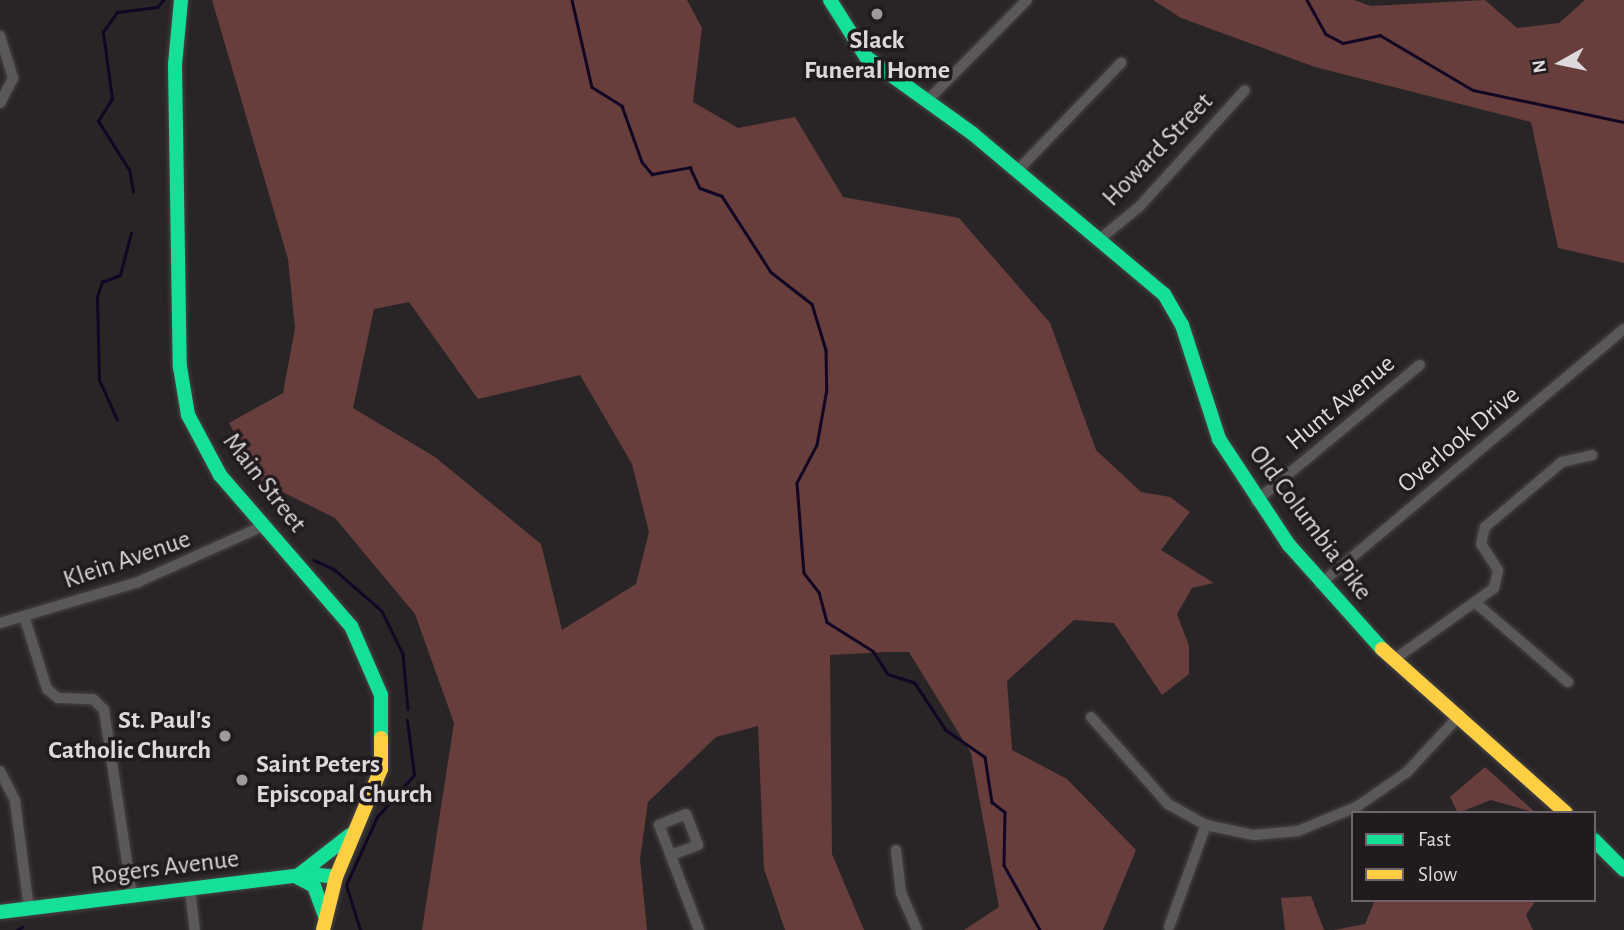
<!DOCTYPE html>
<html>
<head>
<meta charset="utf-8">
<style>
	body { margin:0 }
	#map { position:relative; width:1624px; height:930px; overflow:hidden; background:#292527; font-family:"Alegreya Sans",sans-serif }
	div>[style] { position:absolute }
	.forest>* { inset:0; background:#673e3c }
	.stream>* { height:2.5px; margin:-1.25px; padding:0 1.25px; transform-origin:1.25px; border-radius:1.25px; background:#110724 }
	.roads { filter:drop-shadow(0 0 2px #464344) drop-shadow(0 0 2px #464344) }
	.street>* { height:10px; margin:-5px; padding:0 5px; transform-origin:5px; border-radius:5px; background:#5a5859 }
	.fast>* { height:14px; margin:-7px; padding:0 7px; transform-origin:7px; border-radius:7px; background:#16e098 }
	.slow>* { height:14px; margin:-7px; padding:0 7px; transform-origin:7px; border-radius:7px; background:#ffcf43 }
	.dots>* { width:19px; height:19px; translate:-50% -50%; box-sizing:border-box; border:4px solid #211a1f; border-radius:50% }
	span { translate:-50% -50%; white-space:nowrap; text-align:center; line-height:1.15; -webkit-text-stroke:7px #211a1f; paint-order:stroke }
	.poi-label { font-size:26px; color:#ddd8db; font-weight:700 }
	.right { translate:-100% -50%; text-align:right }
	.left { translate:0 -50%; text-align:left }
	.street-label { font-size:26px; color:#ddd8db }
	.legend { position:absolute; left:1351px; top:811px; width:245px; height:91px; box-sizing:border-box; background:#211a1f; border:2px solid #6c666a; margin:0; padding:9px 12px; list-style:none; font-size:21px; color:#ddd8db }
	.legend li { display:flex; align-items:center; gap:14px; height:35px }
	.legend b { width:35px; border:2px solid #6c666a }
	.north { position:absolute; left:1526px; top:28px; width:70px; height:70px; -webkit-text-stroke:5px #211a1f; paint-order:stroke; rotate:261deg; font-size:19px; font-weight:700; line-height:28px; text-align:center; color:#ddd8db }
	.north::after { content:''; display:block; margin:auto; width:24px; height:32px; background:#ddd8db; clip-path:polygon(50% 0,100% 100%,50% 72%,0 100%) }
</style>
</head>
<body>
<div id="map">
	<div class="forest">
		<i style="clip-path:polygon(evenodd,212px 0,687px 0,702px 28px,693px 102px,738px 128px,795px 117px,843px 197px,959px 218px,1050px 323px,1096px 450px,1141px 492px,1170px 497px,1190px 512px,1161px 550px,1214px 583px,1192px 588px,1177px 614px,1189px 646px,1189px 674px,1162px 695px,1114px 623px,1074px 620px,1007px 681px,1012px 750px,1067px 779px,1136px 850px,1103px 930px,964px 930px,999px 907px,971px 753px,909px 652px,886px 652px,830px 655px,832px 854px,864px 930px,785px 930px,764px 869px,758px 726px,716px 737px,648px 802px,640px 859px,647px 930px,422px 930px,454px 723px,415px 614px,335px 518px,262px 482px,229px 423px,283px 393px,295px 328px,288px 259px,212px 0,409px 302px,478px 399px,580px 375px,632px 464px,649px 532px,636px 584px,562px 630px,541px 544px,435px 457px,353px 408px,374px 309px,409px 302px)"></i>
		<i style="clip-path:polygon(1153px 0,1354px 0,1371px 6px,1485px 0,1517px 28px,1559px 23px,1585px 0,1624px 0,1624px 263px,1558px 248px,1531px 122px,1315px 67px,1181px 18px)"></i>
		<i style="clip-path:polygon(1485px 767px,1536px 813px,1491px 800px,1458px 813px,1450px 797px)"></i>
		<i style="clip-path:polygon(1311px 896px,1324px 930px,1285px 930px,1281px 898px)"></i>
		<i style="clip-path:polygon(1375px 900px,1536px 900px,1526px 915px,1533px 930px,1334px 930px,1365px 924px)"></i>
	</div>
	<div class="stream">
		<i style="left:572px;top:0;width:89px;rotate:77.1deg"></i>
		<i style="left:592px;top:87px;width:36px;rotate:32deg"></i>
		<i style="left:622px;top:106px;width:59px;rotate:70.3deg"></i>
		<i style="left:642px;top:162px;width:16px;rotate:50deg"></i>
		<i style="left:652px;top:174px;width:39px;rotate:-10deg"></i>
		<i style="left:690px;top:167px;width:23px;rotate:65deg"></i>
		<i style="left:700px;top:188px;width:23px;rotate:20deg"></i>
		<i style="left:722px;top:196px;width:90px;rotate:57.2deg"></i>
		<i style="left:771px;top:272px;width:52px;rotate:38deg"></i>
		<i style="left:812px;top:304px;width:48px;rotate:73.1deg"></i>
		<i style="left:826px;top:350px;width:39px;rotate:89deg"></i>
		<i style="left:827px;top:389px;width:57px;rotate:100.1deg"></i>
		<i style="left:817px;top:445px;width:43px;rotate:117.8deg"></i>
		<i style="left:797px;top:483px;width:90px;rotate:85.6deg"></i>
		<i style="left:804px;top:573px;width:24px;rotate:52deg"></i>
		<i style="left:819px;top:592px;width:31px;rotate:75deg"></i>
		<i style="left:827px;top:622px;width:54px;rotate:32.2deg"></i>
		<i style="left:873px;top:651px;width:27px;rotate:57deg"></i>
		<i style="left:888px;top:674px;width:28px;rotate:18deg"></i>
		<i style="left:915px;top:683px;width:56px;rotate:56.6deg"></i>
		<i style="left:946px;top:730px;width:47px;rotate:34.7deg"></i>
		<i style="left:985px;top:757px;width:46px;rotate:81.2deg"></i>
		<i style="left:992px;top:802px;width:16px;rotate:38deg"></i>
		<i style="left:1005px;top:812px;width:53px;rotate:91.1deg"></i>
		<i style="left:1004px;top:865px;width:74px;rotate:61deg"></i>
		<i style="left:1307px;top:0;width:39px;rotate:61deg"></i>
		<i style="left:1326px;top:34px;width:19px;rotate:28deg"></i>
		<i style="left:1343px;top:43px;width:38px;rotate:-12deg"></i>
		<i style="left:1380px;top:35px;width:108px;rotate:30.6deg"></i>
		<i style="left:1473px;top:90px;width:154px;rotate:12deg"></i>
		<i style="left:133px;top:192px;width:22px;rotate:-100deg"></i>
		<i style="left:129px;top:170px;width:58px;rotate:-122.3deg"></i>
		<i style="left:98px;top:121px;width:26px;rotate:-58deg"></i>
		<i style="left:112px;top:99px;width:68px;rotate:-97.7deg"></i>
		<i style="left:103px;top:32px;width:24px;rotate:-55deg"></i>
		<i style="left:117px;top:12px;width:40px;rotate:-7.1deg"></i>
		<i style="left:157px;top:7px;width:9px;rotate:-49deg"></i>
		<i style="left:117px;top:420px;width:44px;rotate:-114.2deg"></i>
		<i style="left:99px;top:380px;width:83px;rotate:-91.4deg"></i>
		<i style="left:97px;top:297px;width:16px;rotate:-72deg"></i>
		<i style="left:102px;top:282px;width:19px;rotate:-21deg"></i>
		<i style="left:120px;top:275px;width:43px;rotate:-75.3deg"></i>
		<i style="left:314px;top:560px;width:23px;rotate:25deg"></i>
		<i style="left:335px;top:570px;width:62px;rotate:41.1deg"></i>
		<i style="left:382px;top:611px;width:48px;rotate:64deg"></i>
		<i style="left:403px;top:654px;width:55px;rotate:84.8deg"></i>
		<i style="left:17px;top:930px;width:6px;rotate:-31deg"></i>
		<i style="left:360px;top:930px;width:47px;rotate:-107.3deg"></i>
		<i style="left:346px;top:885px;width:75px;rotate:-65.5deg"></i>
		<i style="left:377px;top:817px;width:56px;rotate:-48.6deg"></i>
		<i style="left:414px;top:775px;width:55px;rotate:-97.3deg"></i>
	</div>
	<div class="roads">
		<div class="street">
			<i style="left:0;top:36px;width:44px;rotate:72.8deg"></i>
			<i style="left:13px;top:78px;width:28px;rotate:117deg"></i>
			<i style="left:927px;top:101px;width:142px;rotate:-45.3deg"></i>
			<i style="left:1018px;top:170px;width:149px;rotate:-46.1deg"></i>
			<i style="left:1101px;top:238px;width:50px;rotate:-39.4deg"></i>
			<i style="left:1140px;top:206px;width:156px;rotate:-47.8deg"></i>
			<i style="left:1256px;top:501px;width:213px;rotate:-39.7deg"></i>
			<i style="left:1320px;top:584px;width:397px;rotate:-40deg"></i>
			<i style="left:1477px;top:604px;width:120px;rotate:40.6deg"></i>
			<i style="left:24px;top:616px;width:77px;rotate:72.5deg"></i>
			<i style="left:47px;top:689px;width:14px;rotate:39deg"></i>
			<i style="left:58px;top:698px;width:35px;rotate:2deg"></i>
			<i style="left:93px;top:699px;width:16px;rotate:45deg"></i>
			<i style="left:104px;top:710px;width:188px;rotate:81.4deg"></i>
			<i style="left:0;top:623px;width:144px;rotate:-16.5deg"></i>
			<i style="left:138px;top:582px;width:137px;rotate:-24.1deg"></i>
			<i style="left:1395px;top:659px;width:122px;rotate:-35.6deg"></i>
			<i style="left:1494px;top:588px;width:18px;rotate:-77deg"></i>
			<i style="left:1498px;top:570px;width:31px;rotate:-123deg"></i>
			<i style="left:1481px;top:544px;width:17px;rotate:-77deg"></i>
			<i style="left:1485px;top:527px;width:101px;rotate:-40.2deg"></i>
			<i style="left:1562px;top:462px;width:31px;rotate:-13deg"></i>
			<i style="left:1091px;top:717px;width:116px;rotate:48.5deg"></i>
			<i style="left:1168px;top:804px;width:43px;rotate:28.9deg"></i>
			<i style="left:1206px;top:825px;width:49px;rotate:11.8deg"></i>
			<i style="left:1254px;top:835px;width:44px;rotate:-5.2deg"></i>
			<i style="left:1298px;top:831px;width:65px;rotate:-22.6deg"></i>
			<i style="left:1358px;top:806px;width:60px;rotate:-34.8deg"></i>
			<i style="left:1407px;top:772px;width:78px;rotate:-47.1deg"></i>
			<i style="left:0;top:771px;width:34px;rotate:63deg"></i>
			<i style="left:15px;top:801px;width:109px;rotate:82.6deg"></i>
			<i style="left:896px;top:850px;width:43px;rotate:83.4deg"></i>
			<i style="left:901px;top:893px;width:40px;rotate:66.6deg"></i>
			<i style="left:671px;top:855px;width:29px;rotate:-20deg"></i>
			<i style="left:698px;top:845px;width:33px;rotate:-111deg"></i>
			<i style="left:686px;top:814px;width:29px;rotate:158deg"></i>
			<i style="left:659px;top:825px;width:112px;rotate:69.1deg"></i>
			<i style="left:190px;top:891px;width:39px;rotate:83deg"></i>
			<i style="left:1169px;top:927px;width:109px;rotate:-70.1deg"></i>
		</div>
		<div class="fast">
			<i style="left:181px;top:0;width:65px;rotate:95.3deg"></i>
			<i style="left:175px;top:65px;width:302px;rotate:89.1deg"></i>
			<i style="left:180px;top:367px;width:49px;rotate:80.5deg"></i>
			<i style="left:188px;top:415px;width:68px;rotate:61.9deg"></i>
			<i style="left:220px;top:475px;width:200px;rotate:49.1deg"></i>
			<i style="left:351px;top:626px;width:75px;rotate:66.5deg"></i>
			<i style="left:381px;top:695px;width:43px;rotate:90deg"></i>
			<i style="left:830px;top:0;width:67px;rotate:57.7deg"></i>
			<i style="left:866px;top:57px;width:132px;rotate:35.7deg"></i>
			<i style="left:973px;top:134px;width:249px;rotate:40deg"></i>
			<i style="left:1164px;top:294px;width:36px;rotate:60deg"></i>
			<i style="left:1182px;top:325px;width:120px;rotate:72deg"></i>
			<i style="left:1219px;top:439px;width:127px;rotate:56.6deg"></i>
			<i style="left:1289px;top:545px;width:140px;rotate:48.2deg"></i>
			<i style="left:1594px;top:840px;width:42px;rotate:45deg"></i>
			<i style="left:300px;top:874px;width:63px;rotate:-38deg"></i>
			<i style="left:297px;top:877px;width:19px;rotate:28deg"></i>
			<i style="left:314px;top:886px;width:30px;rotate:70deg"></i>
			<i style="left:0;top:912px;width:311px;rotate:-7deg"></i>
			<i style="left:309px;top:874px;width:27px;rotate:6deg"></i>
		</div>
		<div class="slow">
			<i style="left:1382px;top:649px;width:246px;rotate:41.7deg"></i>
			<i style="left:323px;top:930px;width:55px;rotate:-76.2deg"></i>
			<i style="left:336px;top:877px;width:117px;rotate:-67.4deg"></i>
			<i style="left:381px;top:769px;width:31px;rotate:-90deg"></i>
		</div>
	</div>
	<div class="dots">
		<i style="left:877px;top:14px;background:#9e999c"></i>
		<i style="left:225px;top:736px;background:#9e999c"></i>
		<i style="left:242px;top:780px;background:#9e999c"></i>
	</div>
	<div class="poi-label">
		<span style="left:877px;top:56px">Slack<br>Funeral Home</span>
		<span class="right" style="left:211px;top:736px">St. Paul's<br>Catholic Church</span>
		<span class="left" style="left:256px;top:780px">Saint Peters<br>Episcopal Church</span>
	</div>
	<div class="street-label">
		<span style="left:1158px;top:150px;rotate:-46deg">Howard Street</span>
		<span style="left:1341px;top:403px;rotate:-40deg">Hunt Avenue</span>
		<span style="left:1459px;top:440px;rotate:-40deg">Overlook Drive</span>
		<span style="left:264px;top:483px;rotate:52deg">Main Street</span>
		<span style="left:1310px;top:523px;rotate:53deg">Old Columbia Pike</span>
		<span style="left:127px;top:560px;rotate:-19deg">Klein Avenue</span>
		<span style="left:165px;top:868px;rotate:-7deg">Rogers Avenue</span>
	</div>
	<ul class="legend">
	<li><b style="height:9px;background:#16e098"></b>Fast</li>
	<li><b style="height:9px;background:#ffcf43"></b>Slow</li>
	</ul>
	<div class="north">N</div>
</div>
</body>
</html>
